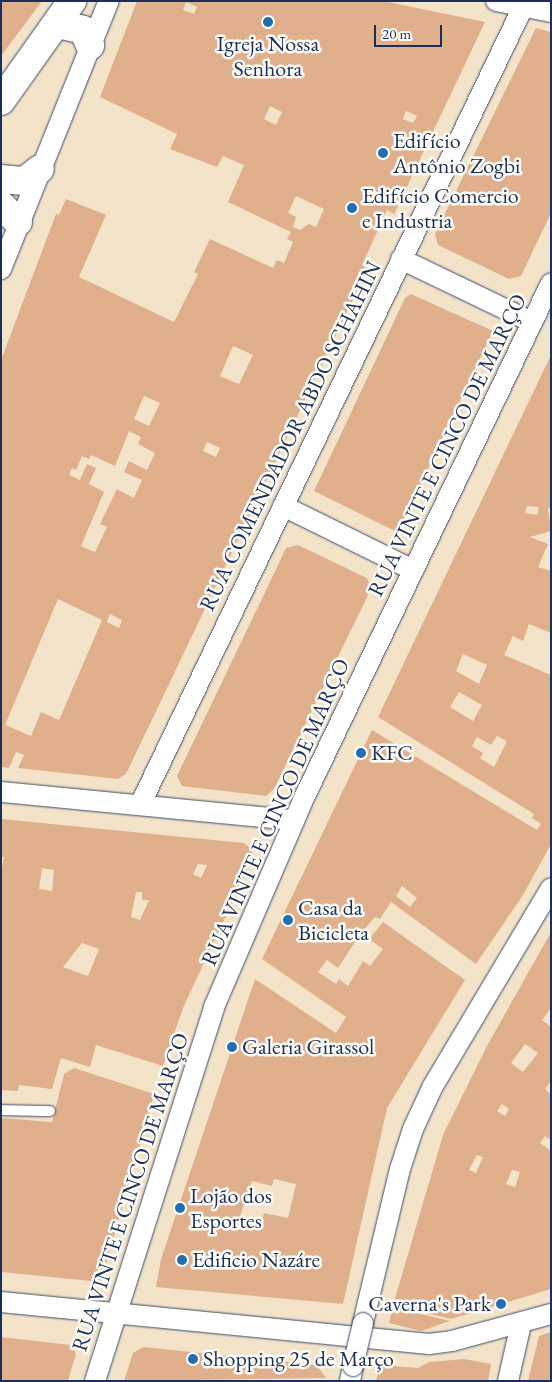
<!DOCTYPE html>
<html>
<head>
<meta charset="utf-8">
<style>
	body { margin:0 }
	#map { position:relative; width:552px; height:1382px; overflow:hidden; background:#f3e4c9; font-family:"EB Garamond",serif }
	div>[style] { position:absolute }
	.building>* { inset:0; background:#e0b08c }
	.roads { filter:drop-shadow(0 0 1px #3b4a6e) drop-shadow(0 0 1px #3b4a6e) }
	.lane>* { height:10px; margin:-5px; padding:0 5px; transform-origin:5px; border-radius:5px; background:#fff }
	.street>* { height:20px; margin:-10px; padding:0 10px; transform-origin:10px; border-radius:10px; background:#fff }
	.secondary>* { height:28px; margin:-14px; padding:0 14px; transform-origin:14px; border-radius:14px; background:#fff }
	.bridges { filter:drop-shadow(0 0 1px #3b4a6e) drop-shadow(0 0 1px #3b4a6e) }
	.street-bridge>* { height:20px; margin:-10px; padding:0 10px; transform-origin:10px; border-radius:10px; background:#fff }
	.dots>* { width:14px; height:14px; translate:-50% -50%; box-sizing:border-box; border:2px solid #fdfcf7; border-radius:50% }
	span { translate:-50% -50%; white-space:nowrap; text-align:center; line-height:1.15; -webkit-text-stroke:5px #fdfcf7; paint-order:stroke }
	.poi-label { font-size:22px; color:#1b2f5e }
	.left { translate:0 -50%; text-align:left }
	.right { translate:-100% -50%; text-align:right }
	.street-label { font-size:22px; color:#1b2f5e }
	.frame { position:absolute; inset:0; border:2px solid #1b2f5e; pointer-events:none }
	.scale { position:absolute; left:374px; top:25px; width:68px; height:22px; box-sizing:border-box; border:2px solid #1b2f5e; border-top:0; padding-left:6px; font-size:15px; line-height:18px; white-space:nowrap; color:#1b2f5e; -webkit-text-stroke:4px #fdfcf7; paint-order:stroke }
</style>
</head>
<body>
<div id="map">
	<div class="building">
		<i style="clip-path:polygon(1px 1px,42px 1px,1px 56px)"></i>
		<i style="clip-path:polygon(evenodd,137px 1px,383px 1px,485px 22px,394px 214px,387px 210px,362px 265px,368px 268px,355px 295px,126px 774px,118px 779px,18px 768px,24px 755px,16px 752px,9px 768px,1px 767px,1px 360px,56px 214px,59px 215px,66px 199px,106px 215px,79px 277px,174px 322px,198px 274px,194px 272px,210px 239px,273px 268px,277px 260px,284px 263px,293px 242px,287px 239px,291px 232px,228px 202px,244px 165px,223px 156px,217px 167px,170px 149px,177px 134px,100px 97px,137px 1px,186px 2px,197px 7px,194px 14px,183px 10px,186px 2px,137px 1px,270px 106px,282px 112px,276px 125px,264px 119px,270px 106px,137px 1px,406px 111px,417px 116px,413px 123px,403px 119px,406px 111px,137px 1px,296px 196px,324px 209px,316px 227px,309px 224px,300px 230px,293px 227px,296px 217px,288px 213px,296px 196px,137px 1px,233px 346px,253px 355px,239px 384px,220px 376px,233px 346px,137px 1px,144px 396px,160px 403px,149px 426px,134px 419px,144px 396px,137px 1px,129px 431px,141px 437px,138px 444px,155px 453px,147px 470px,129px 461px,124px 472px,142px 480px,134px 498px,117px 489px,100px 524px,107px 527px,95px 552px,81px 546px,104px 492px,89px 484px,96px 468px,87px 464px,80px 480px,69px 475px,72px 468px,76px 470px,82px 456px,89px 459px,91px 455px,115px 466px,129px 431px,137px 1px,207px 442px,220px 448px,216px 457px,203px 451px,207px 442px,137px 1px,58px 599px,102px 620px,59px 720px,41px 712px,31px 736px,5px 725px,58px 599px,137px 1px,110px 614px,122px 620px,119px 628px,107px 622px,110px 614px)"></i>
		<i style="clip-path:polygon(536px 28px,551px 32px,551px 213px,521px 276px,509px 279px,438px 245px,435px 234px)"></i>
		<i style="clip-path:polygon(411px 294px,493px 331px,399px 530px,395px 531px,314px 491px,405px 298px)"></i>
		<i style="clip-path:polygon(evenodd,551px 355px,551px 508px,548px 508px,551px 531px,530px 537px,548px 544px,538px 567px,551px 571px,551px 633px,529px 624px,523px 641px,513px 636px,504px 655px,551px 675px,551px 844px,523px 895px,476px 964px,391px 902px,380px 919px,375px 917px,361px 933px,338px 968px,327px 960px,318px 972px,336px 984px,339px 979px,348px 986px,363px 961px,370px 966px,383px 949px,369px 939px,383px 922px,465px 980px,387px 1108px,343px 1304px,156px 1287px,161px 1259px,255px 979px,336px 1033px,346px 1017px,262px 959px,372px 730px,537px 830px,541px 824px,532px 818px,534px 814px,378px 717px,551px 355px,527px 506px,539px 507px,537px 515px,525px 513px,527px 506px,551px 355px,463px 654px,487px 665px,479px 684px,456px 671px,463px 654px,551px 355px,459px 692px,482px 705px,473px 721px,450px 707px,459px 692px,551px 355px,497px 736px,507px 741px,494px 767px,480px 758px,483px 753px,472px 746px,477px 737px,491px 745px,497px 736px,551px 355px,402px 886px,417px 898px,410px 907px,396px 896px,402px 886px,551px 355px,274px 1179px,296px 1184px,288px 1218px,264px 1213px,262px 1221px,240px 1216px,252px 1181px,272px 1186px,274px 1179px)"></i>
		<i style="clip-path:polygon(298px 545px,367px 578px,371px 588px,368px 595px,274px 789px,266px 796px,182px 786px,177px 776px,279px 563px,286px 548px)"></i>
		<i style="clip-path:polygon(evenodd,1px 819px,244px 843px,251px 848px,253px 858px,183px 1008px,163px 1066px,96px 1045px,90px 1067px,61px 1058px,52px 1089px,19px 1085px,18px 1091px,1px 1090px,1px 873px,4px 857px,1px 857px,1px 819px,198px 864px,207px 865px,201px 878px,193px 874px,198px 864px,1px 819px,42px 868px,54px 870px,52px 891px,39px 889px,42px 868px,1px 819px,136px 892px,142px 892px,142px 900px,149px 900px,140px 920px,131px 917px,136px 892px,1px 819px,82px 943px,99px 949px,88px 976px,63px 967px,82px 943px)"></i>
		<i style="clip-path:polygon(evenodd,551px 932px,551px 1008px,542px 1020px,551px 1027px,551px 1082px,545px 1089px,551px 1094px,551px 1140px,545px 1136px,540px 1143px,551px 1151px,551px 1289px,451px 1319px,393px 1305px,443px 1135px,487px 1046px,551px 932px,525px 1044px,538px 1053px,523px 1072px,511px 1063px,525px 1044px,551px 932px,502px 1104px,509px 1109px,505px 1116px,497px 1111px,502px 1104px,551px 932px,477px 1155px,483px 1157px,476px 1173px,469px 1170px,477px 1155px,551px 932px,512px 1170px,520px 1172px,515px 1187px,506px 1184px,512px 1170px)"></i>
		<i style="clip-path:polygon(74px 1068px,154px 1094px,101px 1282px,1px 1272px,1px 1118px,52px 1122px,64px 1074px)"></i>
		<i style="clip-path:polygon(393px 1307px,450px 1321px,421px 1331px,389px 1323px)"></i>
		<i style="clip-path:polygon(551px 1332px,551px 1381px,528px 1381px,539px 1336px)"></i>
		<i style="clip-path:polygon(1px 1337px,71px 1345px,76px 1354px,68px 1381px,1px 1381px)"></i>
		<i style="clip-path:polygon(143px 1347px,317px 1365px,326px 1378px,124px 1381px,133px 1353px)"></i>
		<i style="clip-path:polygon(464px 1359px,491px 1364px,488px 1381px,376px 1381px,380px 1365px,418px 1368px,429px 1362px)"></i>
	</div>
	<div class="roads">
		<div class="lane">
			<i style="left:1px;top:1110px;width:49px;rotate:1.2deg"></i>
		</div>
		<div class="street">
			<i style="left:496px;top:1px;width:56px;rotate:11.3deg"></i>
			<i style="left:401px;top:259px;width:145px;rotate:25.7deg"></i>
			<i style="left:1px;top:269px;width:289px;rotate:-68.1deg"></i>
			<i style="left:283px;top:506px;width:145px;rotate:26.2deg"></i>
			<i style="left:1px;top:792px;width:294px;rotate:5.5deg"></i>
			<i style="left:140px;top:805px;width:885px;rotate:-64.36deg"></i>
			<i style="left:1px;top:1302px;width:430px;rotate:5.6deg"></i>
			<i style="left:429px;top:1344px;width:23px;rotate:-7deg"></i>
			<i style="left:452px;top:1341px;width:103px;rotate:-15.3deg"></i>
			<i style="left:363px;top:1323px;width:158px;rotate:-76.5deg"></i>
			<i style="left:400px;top:1169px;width:42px;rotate:-72deg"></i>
			<i style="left:413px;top:1129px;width:47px;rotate:-65.1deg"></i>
			<i style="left:433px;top:1086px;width:230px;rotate:-59.2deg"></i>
			<i style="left:95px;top:1381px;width:392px;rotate:-72.3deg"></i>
			<i style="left:214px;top:1007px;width:225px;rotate:-66.7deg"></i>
			<i style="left:303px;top:800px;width:573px;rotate:-64.37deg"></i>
			<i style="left:350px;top:1381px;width:15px;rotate:-79deg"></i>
			<i style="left:508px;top:1381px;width:58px;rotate:-77.2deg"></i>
		</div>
		<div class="secondary">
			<i style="left:58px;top:24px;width:26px;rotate:13deg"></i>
			<i style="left:83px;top:30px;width:17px;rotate:65deg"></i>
			<i style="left:1px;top:101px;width:123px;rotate:-54.6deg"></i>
			<i style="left:1px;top:179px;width:24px;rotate:5deg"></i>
			<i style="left:25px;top:181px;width:19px;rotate:-39deg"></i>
			<i style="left:1px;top:205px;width:24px;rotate:45deg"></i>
		</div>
	</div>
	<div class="bridges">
		<div class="street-bridge">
			<i style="left:353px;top:1366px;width:44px;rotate:-76.9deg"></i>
		</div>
	</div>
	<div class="dots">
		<i style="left:268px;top:22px;background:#1f6fb2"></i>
		<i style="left:383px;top:153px;background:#1f6fb2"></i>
		<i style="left:352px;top:208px;background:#1f6fb2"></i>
		<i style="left:361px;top:753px;background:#1f6fb2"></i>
		<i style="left:288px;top:920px;background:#1f6fb2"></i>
		<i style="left:232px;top:1047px;background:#1f6fb2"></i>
		<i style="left:180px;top:1208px;background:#1f6fb2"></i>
		<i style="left:182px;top:1260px;background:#1f6fb2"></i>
		<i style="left:501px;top:1304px;background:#1f6fb2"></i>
		<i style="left:193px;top:1359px;background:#1f6fb2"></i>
	</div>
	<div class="poi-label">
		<span style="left:268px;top:56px">Igreja Nossa<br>Senhora</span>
		<span class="left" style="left:393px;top:153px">Edifício<br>Antônio Zogbi</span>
		<span class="left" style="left:362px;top:208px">Edifício Comercio<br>e Industria</span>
		<span class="left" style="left:371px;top:753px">KFC</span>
		<span class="left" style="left:298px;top:920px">Casa da<br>Bicicleta</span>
		<span class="left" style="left:242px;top:1047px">Galeria Girassol</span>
		<span class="left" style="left:190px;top:1208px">Lojão dos<br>Esportes</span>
		<span class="left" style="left:192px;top:1260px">Edificio Nazáre</span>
		<span class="right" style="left:491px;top:1304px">Caverna's Park</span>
		<span class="left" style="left:203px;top:1359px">Shopping 25 de Março</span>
	</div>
	<div class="street-label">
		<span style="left:290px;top:436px;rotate:-64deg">RUA COMENDADOR ABDO SCHAHIN</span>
		<span style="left:447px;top:445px;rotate:-64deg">RUA VINTE E CINCO DE MARÇO</span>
		<span style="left:275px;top:812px;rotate:-66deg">RUA VINTE E CINCO DE MARÇO</span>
		<span style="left:130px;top:1192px;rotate:-72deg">RUA VINTE E CINCO DE MARÇO</span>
	</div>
	<div class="frame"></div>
	<div class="scale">20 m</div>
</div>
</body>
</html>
